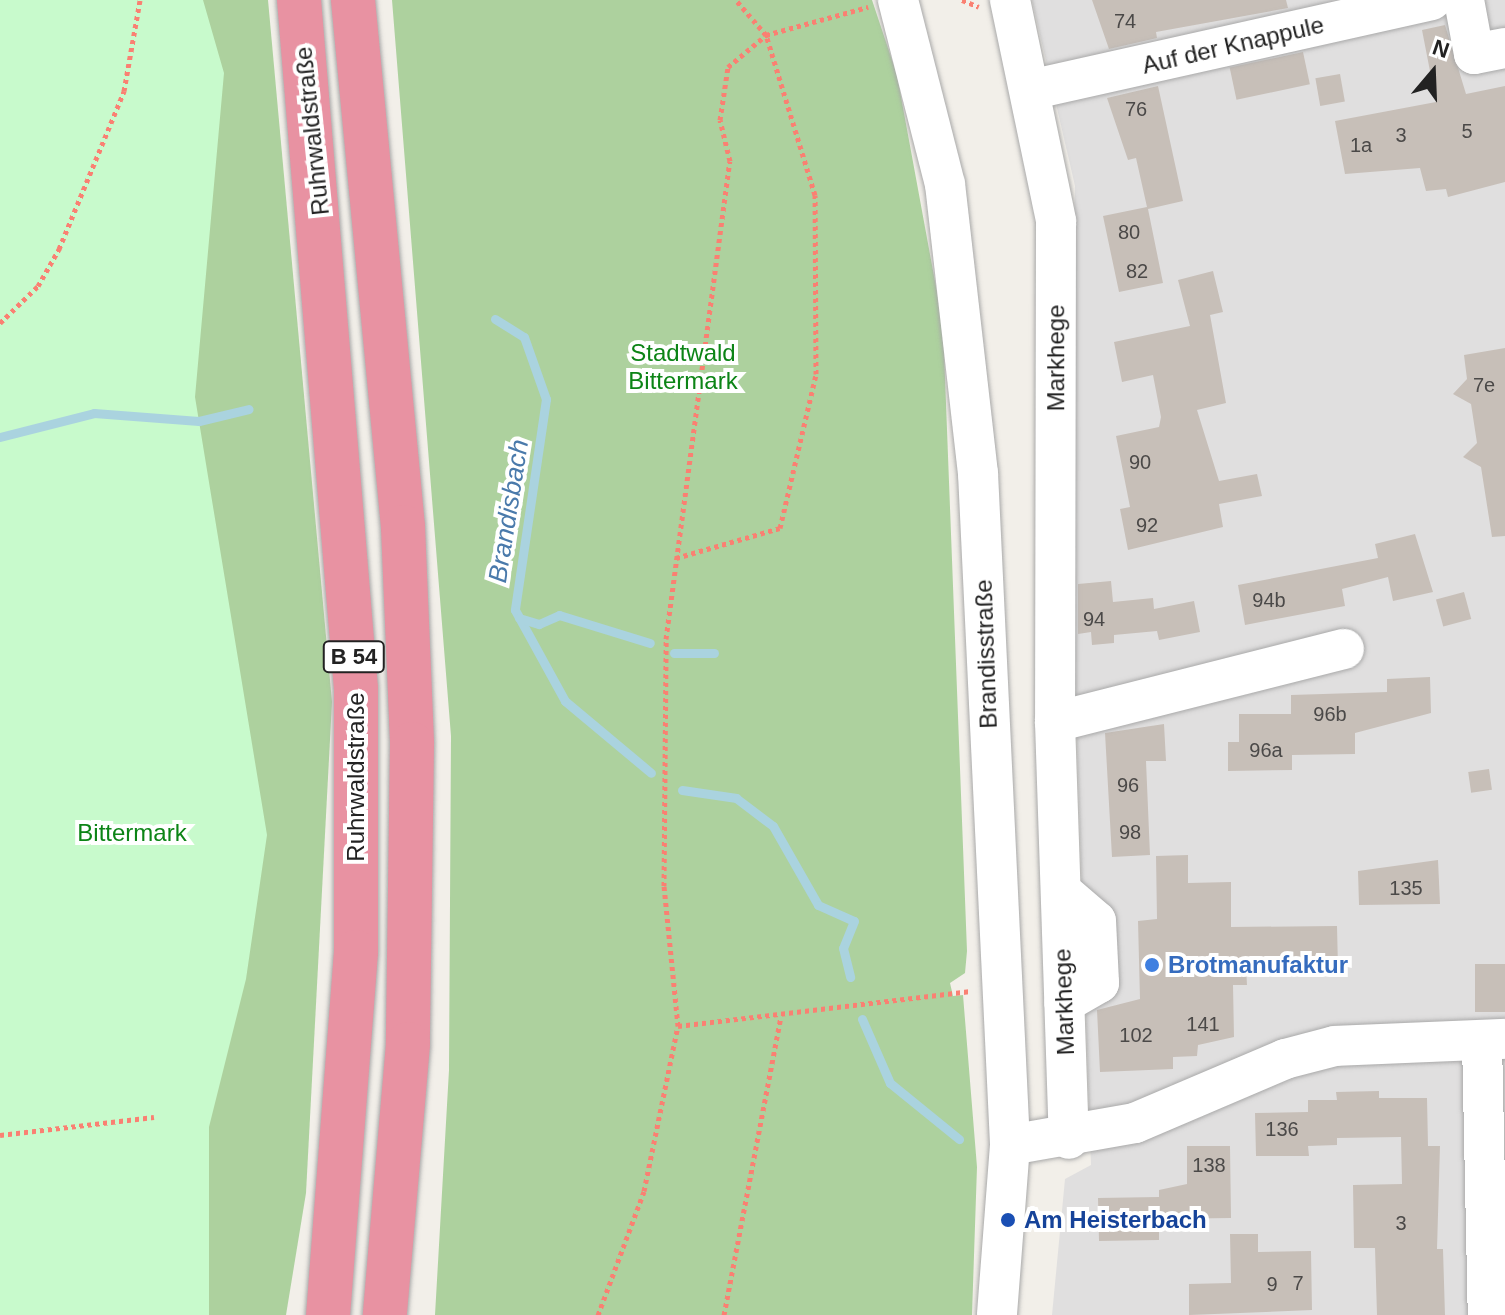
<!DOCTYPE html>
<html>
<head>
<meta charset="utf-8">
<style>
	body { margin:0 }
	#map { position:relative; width:1505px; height:1315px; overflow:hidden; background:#f2efe9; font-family:Arial,sans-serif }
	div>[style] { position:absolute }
	.residential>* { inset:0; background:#e0dfdf }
	.forest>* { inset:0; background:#add19e }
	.park>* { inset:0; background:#c8facc }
	.stream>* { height:9px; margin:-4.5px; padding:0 4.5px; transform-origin:4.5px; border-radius:4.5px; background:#aad3df }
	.building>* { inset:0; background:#c7bfb8; transform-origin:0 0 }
	.path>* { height:5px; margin-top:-2.5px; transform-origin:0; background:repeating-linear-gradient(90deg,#fa8072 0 4px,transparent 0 8px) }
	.roads { filter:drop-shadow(0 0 2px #a9a9a9) drop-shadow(0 0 2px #a9a9a9) }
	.minor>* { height:40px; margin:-20px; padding:0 20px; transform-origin:20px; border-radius:20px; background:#fff }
	.highway>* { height:44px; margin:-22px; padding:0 22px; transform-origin:22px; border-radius:22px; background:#e892a2 }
	.dots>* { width:22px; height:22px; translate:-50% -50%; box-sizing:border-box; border:4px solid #fff; border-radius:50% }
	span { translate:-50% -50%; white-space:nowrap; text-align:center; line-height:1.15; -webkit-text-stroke:8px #fff; paint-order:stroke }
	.number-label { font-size:20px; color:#4b4948 }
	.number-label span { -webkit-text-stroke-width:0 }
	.shield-label span { padding:2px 6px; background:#fff; border:2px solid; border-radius:6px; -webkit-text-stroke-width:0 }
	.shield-label { font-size:22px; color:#222; font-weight:700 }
	.street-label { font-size:24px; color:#222 }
	.park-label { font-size:24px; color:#0c8416 }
	.shop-label { font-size:24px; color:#366cbe; font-weight:700 }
	.left { translate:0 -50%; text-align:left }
	.transit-label { font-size:24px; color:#164399; font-weight:700 }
	.water-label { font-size:26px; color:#4a7aab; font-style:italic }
	.north { position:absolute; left:1393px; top:32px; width:80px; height:80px; -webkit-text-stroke:6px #fff; paint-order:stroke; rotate:19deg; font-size:22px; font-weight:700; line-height:32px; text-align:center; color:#222 }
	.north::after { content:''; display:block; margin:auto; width:28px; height:36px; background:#222; clip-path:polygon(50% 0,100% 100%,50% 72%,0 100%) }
</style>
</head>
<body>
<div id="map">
	<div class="residential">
		<i style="clip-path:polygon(1032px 0,1505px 0,1505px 1315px,1052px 1315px,1065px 1179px,1091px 1165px,1068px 465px,1075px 186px)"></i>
	</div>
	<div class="forest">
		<i style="clip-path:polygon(0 0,268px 0,332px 702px,306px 1193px,286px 1315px,0 1315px)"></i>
		<i style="clip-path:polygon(392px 0,872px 0,897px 75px,943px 325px,967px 951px,965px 973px,950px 983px,953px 996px,963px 995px,977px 1167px,972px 1315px,435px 1315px,449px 1070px,451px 736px)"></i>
	</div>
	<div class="park">
		<i style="clip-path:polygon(0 0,203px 0,224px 73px,195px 397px,267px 835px,246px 979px,209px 1127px,209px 1315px,0 1315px)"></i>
	</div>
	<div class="stream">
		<i style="left:495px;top:319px;width:34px;rotate:32deg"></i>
		<i style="left:524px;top:337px;width:66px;rotate:70.5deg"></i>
		<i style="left:546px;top:399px;width:213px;rotate:98.4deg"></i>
		<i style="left:515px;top:610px;width:104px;rotate:61.2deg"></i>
		<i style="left:565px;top:701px;width:112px;rotate:39.9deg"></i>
		<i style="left:0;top:437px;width:97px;rotate:-14.3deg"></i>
		<i style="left:94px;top:413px;width:105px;rotate:4.4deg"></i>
		<i style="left:199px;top:421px;width:51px;rotate:-13.5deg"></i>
		<i style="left:519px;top:618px;width:21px;rotate:17deg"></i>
		<i style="left:539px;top:624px;width:22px;rotate:-24deg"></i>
		<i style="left:559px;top:615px;width:95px;rotate:17.1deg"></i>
		<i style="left:674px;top:653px;width:40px"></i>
		<i style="left:682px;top:790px;width:55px;rotate:8.4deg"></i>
		<i style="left:736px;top:798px;width:46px;rotate:37.1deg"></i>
		<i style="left:773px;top:826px;width:91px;rotate:60.3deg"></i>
		<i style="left:818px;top:905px;width:39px;rotate:24deg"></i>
		<i style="left:854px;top:921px;width:29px;rotate:112deg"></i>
		<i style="left:843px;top:948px;width:30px;rotate:76deg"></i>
		<i style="left:862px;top:1019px;width:70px;rotate:66.4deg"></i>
		<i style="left:890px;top:1083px;width:89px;rotate:39.1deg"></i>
	</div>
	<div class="building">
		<i style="clip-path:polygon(1092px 0,1286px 0,1288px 8px,1156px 32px,1157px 38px,1109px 49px)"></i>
		<i style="clip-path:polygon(1445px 25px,1466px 94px,1505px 86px,1505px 182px,1448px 197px,1446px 189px,1426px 191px,1420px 168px,1345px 174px,1335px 121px,1436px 102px,1422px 30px)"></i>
		<i style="left:1303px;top:52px;width:33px;height:75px;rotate:78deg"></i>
		<i style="left:1340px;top:74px;width:28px;height:25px;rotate:80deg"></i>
		<i style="clip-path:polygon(1158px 86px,1183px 201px,1148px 209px,1163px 283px,1119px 292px,1103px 216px,1147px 207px,1136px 158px,1128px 160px,1107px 98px)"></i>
		<i style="clip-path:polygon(1213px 271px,1223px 312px,1210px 315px,1226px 403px,1197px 410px,1219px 481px,1257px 474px,1262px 496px,1219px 504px,1223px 527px,1128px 550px,1120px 509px,1130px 507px,1116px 436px,1159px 427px,1161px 417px,1153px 375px,1122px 382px,1114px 342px,1190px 326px,1178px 280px)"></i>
		<i style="clip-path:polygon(1505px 348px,1505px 536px,1492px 537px,1481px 467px,1463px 457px,1477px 443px,1471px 404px,1453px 394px,1467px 379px,1464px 355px)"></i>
		<i style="clip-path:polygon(1415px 534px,1433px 592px,1393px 601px,1388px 577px,1342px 589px,1345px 606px,1245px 625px,1238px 585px,1378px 558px,1375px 544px)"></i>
		<i style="clip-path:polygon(1111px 581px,1113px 602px,1153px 598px,1154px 609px,1194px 601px,1200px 632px,1159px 640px,1157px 631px,1114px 635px,1114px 643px,1092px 645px,1091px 632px,1078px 634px,1078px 584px)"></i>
		<i style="left:1464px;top:592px;width:28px;height:29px;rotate:75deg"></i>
		<i style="clip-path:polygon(1430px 677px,1431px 713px,1355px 733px,1355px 754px,1292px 755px,1292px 770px,1228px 771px,1228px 742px,1239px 742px,1239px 714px,1291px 714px,1291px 695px,1387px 692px,1387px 679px)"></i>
		<i style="clip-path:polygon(1164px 724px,1166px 761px,1146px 761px,1150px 855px,1112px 857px,1105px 733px)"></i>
		<i style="left:1489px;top:769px;width:21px;height:21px;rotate:82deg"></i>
		<i style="clip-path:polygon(1188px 855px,1188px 883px,1231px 882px,1231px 927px,1337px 926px,1338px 968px,1246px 967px,1247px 985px,1233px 985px,1234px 1037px,1198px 1045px,1197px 1056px,1173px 1057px,1173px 1069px,1100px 1072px,1097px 1010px,1140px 999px,1138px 921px,1157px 919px,1156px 856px)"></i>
		<i style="clip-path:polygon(1438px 860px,1440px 904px,1359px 905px,1358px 871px)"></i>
		<i style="left:1475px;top:964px;width:30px;height:48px"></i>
		<i style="clip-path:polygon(1379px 1091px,1379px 1098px,1427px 1098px,1428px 1146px,1440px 1146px,1437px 1249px,1443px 1249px,1445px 1315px,1377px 1315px,1375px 1248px,1354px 1248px,1353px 1185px,1402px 1184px,1401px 1137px,1337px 1138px,1337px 1145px,1308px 1146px,1309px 1156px,1256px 1156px,1255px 1113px,1308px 1112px,1308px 1100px,1337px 1100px,1336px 1092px)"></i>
		<i style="clip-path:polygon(1187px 1146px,1230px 1146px,1231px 1218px,1159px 1219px,1159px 1240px,1099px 1241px,1098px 1198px,1159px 1197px,1159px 1190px,1187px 1184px)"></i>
		<i style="clip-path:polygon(1230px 1234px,1258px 1234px,1258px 1252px,1311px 1251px,1312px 1310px,1189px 1315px,1189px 1284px,1231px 1283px)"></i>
	</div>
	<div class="path">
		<i style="left:962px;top:0;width:18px;rotate:22deg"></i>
		<i style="left:0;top:323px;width:53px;rotate:-44.2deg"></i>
		<i style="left:38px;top:286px;width:43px;rotate:-60.4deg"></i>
		<i style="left:59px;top:249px;width:171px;rotate:-67.6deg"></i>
		<i style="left:124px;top:91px;width:92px;rotate:-80deg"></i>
		<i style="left:676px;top:558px;width:108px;rotate:-16.1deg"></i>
		<i style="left:780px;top:528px;width:158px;rotate:-76.8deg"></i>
		<i style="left:816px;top:374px;width:179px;rotate:-90.3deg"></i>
		<i style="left:815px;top:195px;width:167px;rotate:-107deg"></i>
		<i style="left:766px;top:35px;width:46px;rotate:-130.6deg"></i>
		<i style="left:678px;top:1026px;width:295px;rotate:-6.8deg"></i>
		<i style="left:0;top:1135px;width:155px;rotate:-6.7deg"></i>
		<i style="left:598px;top:1315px;width:132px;rotate:-69.6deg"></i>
		<i style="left:644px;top:1191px;width:168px;rotate:-78.4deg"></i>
		<i style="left:678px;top:1026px;width:141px;rotate:-95.7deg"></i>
		<i style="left:664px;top:886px;width:247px;rotate:-89.5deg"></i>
		<i style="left:666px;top:639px;width:482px;rotate:-82.4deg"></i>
		<i style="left:730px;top:161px;width:42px;rotate:-103.7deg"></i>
		<i style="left:720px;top:120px;width:54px;rotate:-81.4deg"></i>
		<i style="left:728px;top:67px;width:50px;rotate:-40.1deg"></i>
		<i style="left:766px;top:35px;width:106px;rotate:-15.4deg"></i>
		<i style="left:724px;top:1315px;width:303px;rotate:-79.2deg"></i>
	</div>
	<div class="roads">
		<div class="minor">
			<i style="left:898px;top:0;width:190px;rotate:75.7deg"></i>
			<i style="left:945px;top:184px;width:291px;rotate:83.5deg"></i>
			<i style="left:978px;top:473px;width:673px;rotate:87.27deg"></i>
			<i style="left:1010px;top:1145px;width:170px;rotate:94.4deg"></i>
			<i style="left:1010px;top:0;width:226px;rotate:78.2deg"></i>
			<i style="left:1056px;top:221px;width:501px;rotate:90.11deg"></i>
			<i style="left:1055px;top:722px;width:417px;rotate:88.1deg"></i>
			<i style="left:1464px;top:0;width:55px;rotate:79.5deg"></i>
			<i style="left:1474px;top:54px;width:32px;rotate:-11deg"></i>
			<i style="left:1034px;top:89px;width:407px;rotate:-12.6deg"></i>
			<i style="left:1055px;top:722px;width:298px;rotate:-14.2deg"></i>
			<i style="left:1061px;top:891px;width:46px;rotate:40.6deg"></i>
			<i style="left:1096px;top:921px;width:62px;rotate:87.2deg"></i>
			<i style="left:1099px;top:983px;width:40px;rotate:150.3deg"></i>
			<i style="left:1482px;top:1040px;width:275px;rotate:88.8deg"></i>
			<i style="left:1010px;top:1145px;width:127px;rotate:-10deg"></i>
			<i style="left:1135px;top:1123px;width:163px;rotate:-23.1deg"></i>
			<i style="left:1285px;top:1059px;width:52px;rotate:-14.6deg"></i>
			<i style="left:1335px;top:1046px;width:170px;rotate:-2.4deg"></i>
		</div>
		<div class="highway">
			<i style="left:299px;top:0;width:691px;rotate:85.27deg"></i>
			<i style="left:356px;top:689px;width:263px;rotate:90deg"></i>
			<i style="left:356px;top:952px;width:364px;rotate:94.4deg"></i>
			<i style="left:353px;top:0;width:529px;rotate:84.58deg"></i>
			<i style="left:403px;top:527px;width:217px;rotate:87.6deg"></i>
			<i style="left:412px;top:744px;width:300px;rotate:90.8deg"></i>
			<i style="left:408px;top:1044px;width:272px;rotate:94.9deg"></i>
		</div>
	</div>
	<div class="dots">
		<i style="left:1152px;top:965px;background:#3f7fe0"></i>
		<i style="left:1008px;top:1220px;background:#1a4fb4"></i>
	</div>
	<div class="number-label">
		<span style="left:1125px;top:21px">74</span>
		<span style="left:1136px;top:109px">76</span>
		<span style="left:1467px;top:131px">5</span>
		<span style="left:1401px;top:135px">3</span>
		<span style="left:1361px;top:145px">1a</span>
		<span style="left:1129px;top:232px">80</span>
		<span style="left:1137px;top:271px">82</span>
		<span style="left:1484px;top:385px">7e</span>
		<span style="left:1140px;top:462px">90</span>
		<span style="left:1147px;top:525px">92</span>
		<span style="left:1269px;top:600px">94b</span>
		<span style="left:1094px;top:619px">94</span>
		<span style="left:1330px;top:714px">96b</span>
		<span style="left:1266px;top:750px">96a</span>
		<span style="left:1128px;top:785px">96</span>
		<span style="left:1130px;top:832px">98</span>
		<span style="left:1406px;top:888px">135</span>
		<span style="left:1203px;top:1024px">141</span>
		<span style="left:1136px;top:1035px">102</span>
		<span style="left:1282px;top:1129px">136</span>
		<span style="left:1209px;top:1165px">138</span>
		<span style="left:1401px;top:1223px">3</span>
		<span style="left:1298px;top:1283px">7</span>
		<span style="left:1272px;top:1284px">9</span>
	</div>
	<div class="shield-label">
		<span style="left:354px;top:657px">B 54</span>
	</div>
	<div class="street-label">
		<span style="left:1233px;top:45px;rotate:-13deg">Auf der Knappule</span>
		<span style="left:312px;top:131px;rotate:-96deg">Ruhrwaldstraße</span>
		<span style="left:1056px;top:358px;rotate:-90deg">Markhege</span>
		<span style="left:986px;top:654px;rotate:-92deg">Brandisstraße</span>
		<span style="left:356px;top:777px;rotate:-90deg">Ruhrwaldstraße</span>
		<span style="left:1064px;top:1002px;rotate:-92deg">Markhege</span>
	</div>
	<div class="park-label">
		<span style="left:683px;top:367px">Stadtwald<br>Bittermark</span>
		<span style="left:132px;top:833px">Bittermark</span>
	</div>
	<div class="shop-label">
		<span class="left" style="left:1168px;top:965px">Brotmanufaktur</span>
	</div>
	<div class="transit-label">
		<span class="left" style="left:1024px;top:1220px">Am Heisterbach</span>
	</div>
	<div class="water-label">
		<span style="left:509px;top:511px;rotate:-81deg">Brandisbach</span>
	</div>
	<div class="north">N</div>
</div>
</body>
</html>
